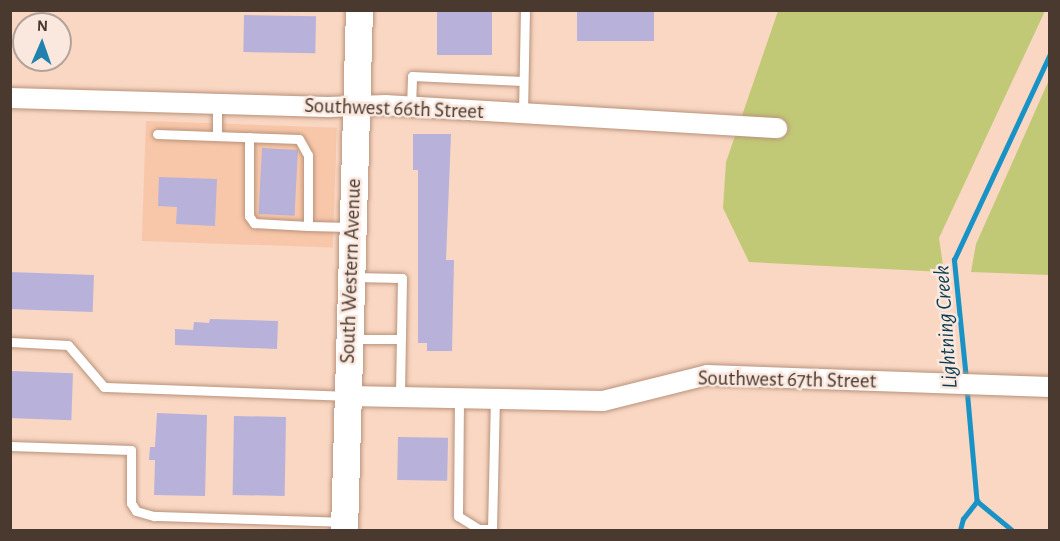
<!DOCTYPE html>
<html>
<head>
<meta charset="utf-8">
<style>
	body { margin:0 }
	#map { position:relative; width:1060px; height:541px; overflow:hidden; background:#f9d7c3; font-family:"Alegreya Sans",sans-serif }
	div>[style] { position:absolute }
	.built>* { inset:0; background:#f8c7a9; transform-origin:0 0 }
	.green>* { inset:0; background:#c1c976 }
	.stream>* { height:4.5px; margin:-2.25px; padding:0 2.25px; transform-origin:2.25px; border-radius:2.25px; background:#1992c5 }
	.building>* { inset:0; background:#b8b1da; transform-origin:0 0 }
	.roads { filter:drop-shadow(0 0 2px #b9927a) drop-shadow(0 0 2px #b9927a) }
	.service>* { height:9px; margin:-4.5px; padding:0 4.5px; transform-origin:4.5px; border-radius:4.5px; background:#fff }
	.minor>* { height:20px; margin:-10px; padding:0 10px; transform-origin:10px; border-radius:10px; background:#fff }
	.secondary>* { height:27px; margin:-13.5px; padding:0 13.5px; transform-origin:13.5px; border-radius:13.5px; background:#fff }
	span { translate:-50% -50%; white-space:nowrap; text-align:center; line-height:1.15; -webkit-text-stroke:5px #fae8de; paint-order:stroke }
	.street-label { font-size:21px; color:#4a392f }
	.water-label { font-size:22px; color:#0c3b51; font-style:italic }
	.frame { position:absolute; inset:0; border:12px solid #4a392f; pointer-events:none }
	.north { position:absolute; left:12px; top:12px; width:60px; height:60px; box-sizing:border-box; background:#fae8de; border:2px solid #b4a298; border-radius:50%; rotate:2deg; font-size:16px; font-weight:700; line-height:24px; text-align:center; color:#4a392f }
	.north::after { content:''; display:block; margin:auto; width:21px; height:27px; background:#2182ad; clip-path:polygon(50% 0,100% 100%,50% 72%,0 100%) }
</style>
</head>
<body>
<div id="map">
	<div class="built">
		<i style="left:146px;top:121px;width:191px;height:120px;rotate:2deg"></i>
	</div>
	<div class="green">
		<i style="clip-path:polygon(778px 11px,1045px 11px,939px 238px,944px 272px,749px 262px,723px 208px,726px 162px)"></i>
		<i style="clip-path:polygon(1049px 80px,1049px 275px,971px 272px,976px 244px)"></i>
	</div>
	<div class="stream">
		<i style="left:966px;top:379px;width:120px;rotate:-95.8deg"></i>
		<i style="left:954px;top:260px;width:227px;rotate:-65deg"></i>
		<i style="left:967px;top:388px;width:113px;rotate:84.9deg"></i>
		<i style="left:977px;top:501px;width:45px;rotate:39.6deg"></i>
		<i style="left:960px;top:530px;width:11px;rotate:-75deg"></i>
		<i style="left:963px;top:519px;width:23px;rotate:-52deg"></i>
	</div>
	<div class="building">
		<i style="left:437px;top:10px;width:55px;height:45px"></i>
		<i style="left:577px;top:10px;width:77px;height:31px"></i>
		<i style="left:244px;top:15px;width:72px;height:37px;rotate:1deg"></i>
		<i style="clip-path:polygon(413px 134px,451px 134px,446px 260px,454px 260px,452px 351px,427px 351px,427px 343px,418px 343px,418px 170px,413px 170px)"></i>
		<i style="left:262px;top:148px;width:36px;height:66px;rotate:3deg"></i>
		<i style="clip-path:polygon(159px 177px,217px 179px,215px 226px,176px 224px,177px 207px,158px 206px)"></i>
		<i style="left:10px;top:272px;width:84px;height:37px;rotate:2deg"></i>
		<i style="clip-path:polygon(210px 319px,278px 321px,277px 349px,175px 345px,175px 329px,193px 330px,194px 322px,209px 323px)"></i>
		<i style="left:10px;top:371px;width:63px;height:47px;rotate:2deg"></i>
		<i style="clip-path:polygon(157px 413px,207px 415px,205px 496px,154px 495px,155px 460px,149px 460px,150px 447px,155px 447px)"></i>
		<i style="left:234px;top:416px;width:52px;height:79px;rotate:1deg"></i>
		<i style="left:398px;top:437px;width:50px;height:43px;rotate:1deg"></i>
	</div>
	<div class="roads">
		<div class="service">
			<i style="left:411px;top:107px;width:31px;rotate:-88deg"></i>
			<i style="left:412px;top:76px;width:111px;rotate:2.6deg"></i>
			<i style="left:523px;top:113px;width:103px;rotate:-88.9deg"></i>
			<i style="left:157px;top:134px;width:142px;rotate:2deg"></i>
			<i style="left:299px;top:139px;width:18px;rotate:61deg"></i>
			<i style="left:308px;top:155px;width:71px;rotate:90deg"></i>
			<i style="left:308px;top:226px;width:42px;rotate:1.4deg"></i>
			<i style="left:217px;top:136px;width:32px;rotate:-90deg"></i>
			<i style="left:249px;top:137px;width:79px;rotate:90deg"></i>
			<i style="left:249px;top:216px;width:9px;rotate:54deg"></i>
			<i style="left:254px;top:223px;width:54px;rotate:3.2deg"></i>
			<i style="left:353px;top:277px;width:49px;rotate:1.2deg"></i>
			<i style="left:402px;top:278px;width:119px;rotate:91deg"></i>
			<i style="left:352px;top:339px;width:49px"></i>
			<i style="left:10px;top:342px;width:58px;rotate:3deg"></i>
			<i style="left:68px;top:345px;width:55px;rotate:49.4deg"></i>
			<i style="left:104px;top:387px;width:242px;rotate:2.1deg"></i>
			<i style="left:459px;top:400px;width:116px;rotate:90.5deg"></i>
			<i style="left:458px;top:516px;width:25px;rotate:32deg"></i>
			<i style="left:479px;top:529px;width:13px"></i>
			<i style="left:492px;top:529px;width:128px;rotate:-88.7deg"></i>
			<i style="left:10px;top:446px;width:121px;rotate:1.9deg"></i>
			<i style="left:131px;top:450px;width:53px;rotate:90deg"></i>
			<i style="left:131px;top:503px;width:9px;rotate:58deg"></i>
			<i style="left:136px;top:511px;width:19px;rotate:16deg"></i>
			<i style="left:154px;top:516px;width:189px;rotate:1.8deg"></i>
		</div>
		<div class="minor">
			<i style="left:10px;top:98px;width:318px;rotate:1.6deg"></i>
			<i style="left:328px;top:107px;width:58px;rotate:-2deg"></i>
			<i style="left:386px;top:105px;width:392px;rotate:3.4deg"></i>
			<i style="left:348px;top:396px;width:255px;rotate:1.1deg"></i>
			<i style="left:603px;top:401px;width:107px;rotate:-14deg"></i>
			<i style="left:707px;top:375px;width:343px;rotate:2deg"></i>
		</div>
		<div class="secondary">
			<i style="left:344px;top:530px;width:520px;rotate:-88.35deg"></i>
		</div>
	</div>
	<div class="street-label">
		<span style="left:394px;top:109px;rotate:2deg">Southwest 66th Street</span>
		<span style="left:351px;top:271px;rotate:-88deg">South Western Avenue</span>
		<span style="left:787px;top:380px;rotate:1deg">Southwest 67th Street</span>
	</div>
	<div class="water-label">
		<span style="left:946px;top:327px;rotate:-94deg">Lightning Creek</span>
	</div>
	<div class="frame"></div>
	<div class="north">N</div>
</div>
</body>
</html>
